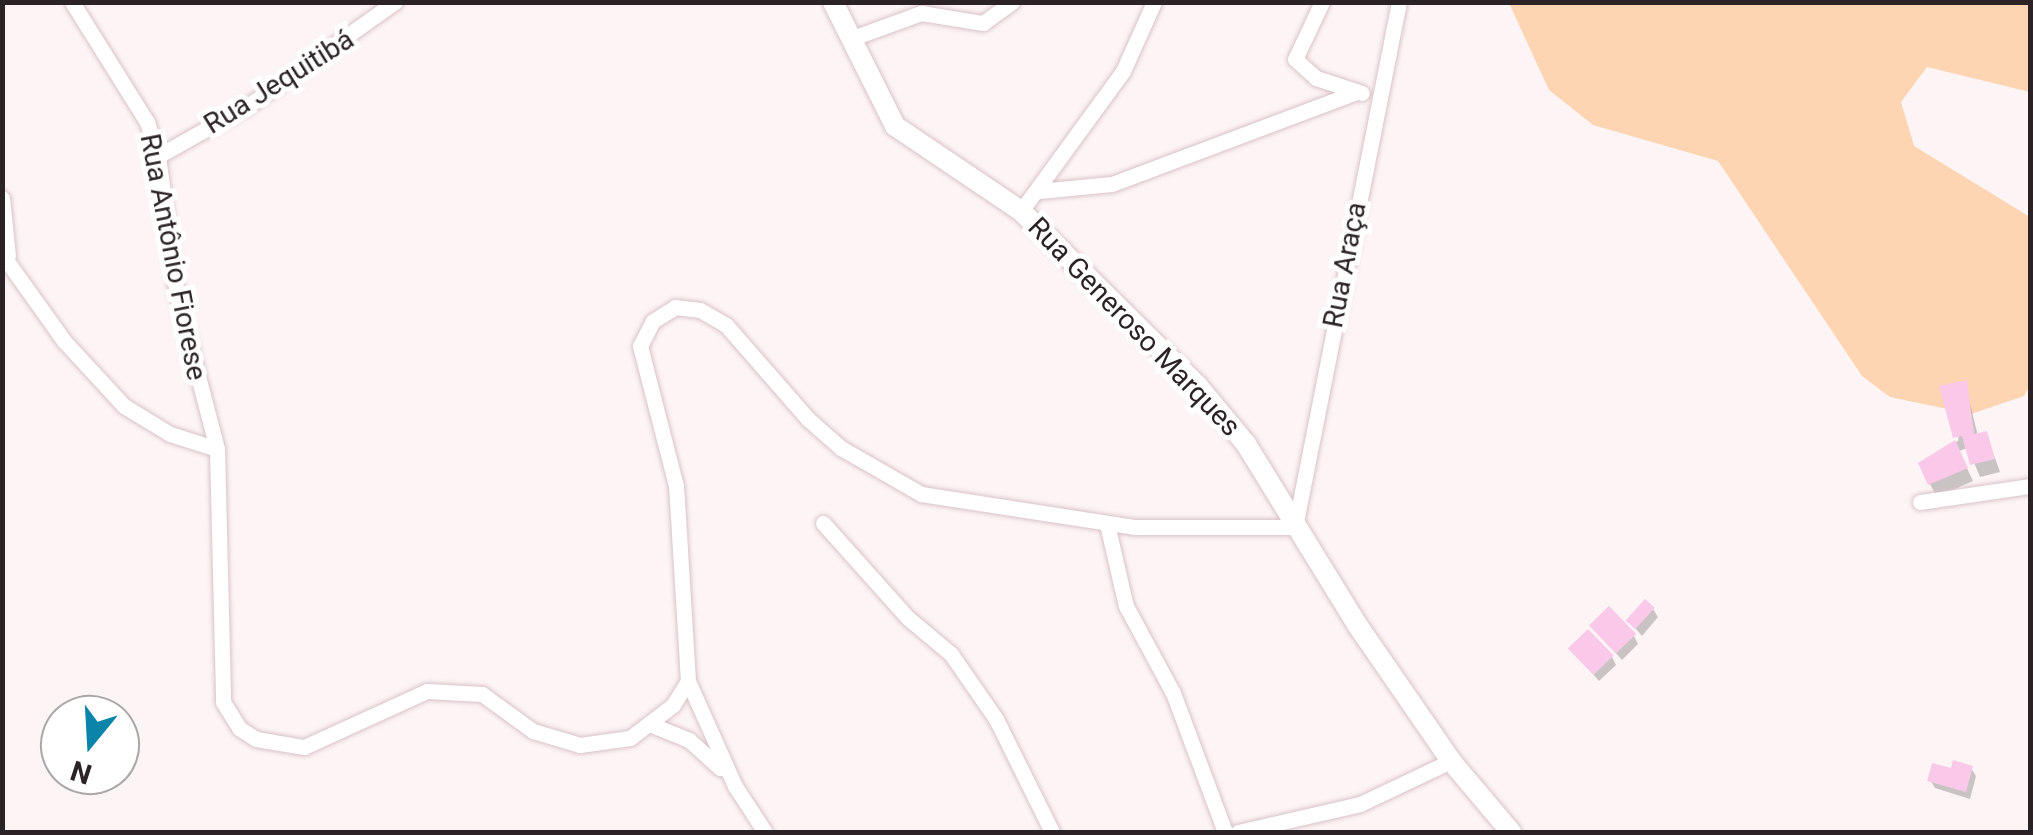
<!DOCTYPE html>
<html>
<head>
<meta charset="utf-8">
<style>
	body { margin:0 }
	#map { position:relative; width:2033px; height:835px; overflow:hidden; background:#fdf4f5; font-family:Roboto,sans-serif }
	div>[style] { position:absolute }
	.green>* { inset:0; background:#fdd5b3 }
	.shadow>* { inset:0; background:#0003 }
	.building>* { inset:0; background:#fac9ea; transform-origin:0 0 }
	.roads { filter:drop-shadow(0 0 2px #d9c3c7) drop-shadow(0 0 2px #d9c3c7) }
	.minor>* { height:15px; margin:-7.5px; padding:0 7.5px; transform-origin:7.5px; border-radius:7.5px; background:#fff }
	.tertiary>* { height:20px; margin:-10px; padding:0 10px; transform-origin:10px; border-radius:10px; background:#fff }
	span { translate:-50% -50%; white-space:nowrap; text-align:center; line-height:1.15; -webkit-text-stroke:10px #fff; paint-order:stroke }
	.street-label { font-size:28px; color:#2a2224 }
	.frame { position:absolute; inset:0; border:5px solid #2a2224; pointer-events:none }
	.north { position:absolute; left:40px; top:695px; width:100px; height:100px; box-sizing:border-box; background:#fff; border:2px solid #aaa7a7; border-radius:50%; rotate:198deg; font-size:28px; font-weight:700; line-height:40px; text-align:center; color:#2a2224 }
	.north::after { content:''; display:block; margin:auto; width:35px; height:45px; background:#0a84a9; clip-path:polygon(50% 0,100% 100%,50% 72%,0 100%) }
</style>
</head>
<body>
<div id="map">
	<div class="green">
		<i style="clip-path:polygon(1509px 3px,2030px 3px,2030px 92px,1927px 67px,1901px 102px,1914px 146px,2030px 217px,2030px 385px,2024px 396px,1971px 414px,1890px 397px,1862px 376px,1718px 161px,1593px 125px,1549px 90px)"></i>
	</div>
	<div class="shadow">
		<i style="clip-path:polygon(1965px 383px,1978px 436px,1986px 433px,2000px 472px,1980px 477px,1968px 448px,1959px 451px,1973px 481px,1937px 497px,1930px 484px,1947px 446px,1958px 441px)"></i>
		<i style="clip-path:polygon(1653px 609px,1658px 617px,1642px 636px,1629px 621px)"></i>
		<i style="clip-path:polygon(1592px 626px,1634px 636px,1638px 644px,1622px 660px)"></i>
		<i style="clip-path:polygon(1571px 649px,1612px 657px,1616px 665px,1599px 681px)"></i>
		<i style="clip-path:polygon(1971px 768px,1976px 776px,1970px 799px,1935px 788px,1930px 780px)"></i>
	</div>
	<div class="building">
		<i style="clip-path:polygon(1967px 380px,1974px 434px,1987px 431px,1995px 459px,1970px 465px,1962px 436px,1953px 438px,1939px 386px)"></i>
		<i style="clip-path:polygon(1955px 440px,1968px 468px,1928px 485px,1918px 463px)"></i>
		<i style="left:1645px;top:599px;width:13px;height:29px;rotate:42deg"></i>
		<i style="left:1609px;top:606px;width:39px;height:28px;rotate:46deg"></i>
		<i style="left:1588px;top:629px;width:37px;height:28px;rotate:46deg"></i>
		<i style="clip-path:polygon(1953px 760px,1973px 766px,1966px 792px,1927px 781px,1932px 763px,1951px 768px)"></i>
	</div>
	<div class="roads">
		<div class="minor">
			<i style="left:72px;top:2px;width:142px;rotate:58deg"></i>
			<i style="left:147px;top:122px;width:36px;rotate:72deg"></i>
			<i style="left:158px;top:156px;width:141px;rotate:82.3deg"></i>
			<i style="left:177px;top:296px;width:158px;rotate:75.3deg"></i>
			<i style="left:217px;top:449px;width:253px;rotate:88.6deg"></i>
			<i style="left:223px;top:702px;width:31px;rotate:58deg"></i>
			<i style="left:239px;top:728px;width:20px;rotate:33deg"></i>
			<i style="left:256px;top:739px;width:49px;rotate:9.5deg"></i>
			<i style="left:304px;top:747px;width:135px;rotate:-24.5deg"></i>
			<i style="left:427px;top:691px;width:55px;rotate:3.1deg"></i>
			<i style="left:482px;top:694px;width:63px;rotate:36deg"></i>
			<i style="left:533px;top:731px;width:49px;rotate:16.6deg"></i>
			<i style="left:580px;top:745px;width:50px;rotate:-8deg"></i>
			<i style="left:630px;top:738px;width:54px;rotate:-37.5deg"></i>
			<i style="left:673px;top:705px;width:28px;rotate:-58deg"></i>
			<i style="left:688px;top:681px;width:195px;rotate:-93.5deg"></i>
			<i style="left:676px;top:486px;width:145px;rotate:-104.4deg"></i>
			<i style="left:640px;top:346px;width:28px;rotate:-63deg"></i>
			<i style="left:653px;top:321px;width:26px;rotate:-32deg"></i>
			<i style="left:675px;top:307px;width:25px;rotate:7deg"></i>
			<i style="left:700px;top:310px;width:30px;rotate:30deg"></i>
			<i style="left:726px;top:325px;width:125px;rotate:48.9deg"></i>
			<i style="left:808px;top:419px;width:44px;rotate:41.3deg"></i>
			<i style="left:841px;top:448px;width:92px;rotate:29.9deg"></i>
			<i style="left:921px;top:494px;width:217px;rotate:8.8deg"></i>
			<i style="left:1135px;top:527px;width:160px"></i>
			<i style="left:1295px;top:527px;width:535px;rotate:-78.8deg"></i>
			<i style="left:1322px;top:2px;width:63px;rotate:115.3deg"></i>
			<i style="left:1295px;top:59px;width:28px;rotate:42deg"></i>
			<i style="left:1316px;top:78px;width:48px;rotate:18.1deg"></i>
			<i style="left:850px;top:39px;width:76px;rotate:-20.1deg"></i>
			<i style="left:921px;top:13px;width:63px;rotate:9.2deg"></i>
			<i style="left:983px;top:23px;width:36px;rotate:-36deg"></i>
			<i style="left:158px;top:156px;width:104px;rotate:-29.3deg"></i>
			<i style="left:249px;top:105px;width:179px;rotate:-35.2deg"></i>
			<i style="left:1039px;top:191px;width:73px;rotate:-5.5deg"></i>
			<i style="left:1112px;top:184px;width:262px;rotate:-20.6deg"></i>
			<i style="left:2px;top:198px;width:58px;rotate:84.1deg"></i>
			<i style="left:1021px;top:211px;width:173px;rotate:-53.9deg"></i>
			<i style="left:1123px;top:71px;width:76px;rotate:-65.8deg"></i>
			<i style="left:2px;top:254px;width:107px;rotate:54.5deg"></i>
			<i style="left:64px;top:341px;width:88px;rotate:47.3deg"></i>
			<i style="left:124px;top:406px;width:54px;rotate:31.3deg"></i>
			<i style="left:170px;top:434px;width:49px;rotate:17.7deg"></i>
			<i style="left:1920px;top:502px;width:111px;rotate:-8.3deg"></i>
			<i style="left:823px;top:523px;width:127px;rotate:48.2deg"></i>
			<i style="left:908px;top:618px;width:56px;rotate:39.9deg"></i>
			<i style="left:951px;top:654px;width:79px;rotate:55.3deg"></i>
			<i style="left:996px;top:719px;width:126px;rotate:63.6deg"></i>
			<i style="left:1107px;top:524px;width:84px;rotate:77deg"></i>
			<i style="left:1126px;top:606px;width:99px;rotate:61.6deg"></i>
			<i style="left:1173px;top:693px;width:148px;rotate:69.5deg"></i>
			<i style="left:688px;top:681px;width:115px;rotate:65.9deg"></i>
			<i style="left:735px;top:786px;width:55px;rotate:56.9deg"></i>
			<i style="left:652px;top:725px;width:40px;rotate:22deg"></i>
			<i style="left:689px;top:740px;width:42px;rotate:42.1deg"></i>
			<i style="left:1238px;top:832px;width:125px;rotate:-12.9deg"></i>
			<i style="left:1360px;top:804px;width:101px;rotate:-25.3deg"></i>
		</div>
		<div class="tertiary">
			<i style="left:833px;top:2px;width:139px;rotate:63.4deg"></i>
			<i style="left:895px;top:126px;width:152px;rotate:34deg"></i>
			<i style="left:1021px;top:211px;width:249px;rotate:44.7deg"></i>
			<i style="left:1198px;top:386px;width:75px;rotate:50.4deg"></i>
			<i style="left:1246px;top:444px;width:214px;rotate:58.4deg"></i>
			<i style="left:1358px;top:626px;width:164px;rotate:55.4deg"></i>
			<i style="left:1451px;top:761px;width:93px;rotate:49.8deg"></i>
		</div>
	</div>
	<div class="street-label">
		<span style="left:279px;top:82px;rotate:-32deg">Rua Jequitibá</span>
		<span style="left:173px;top:257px;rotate:79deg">Rua Antônio Fiorese</span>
		<span style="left:1345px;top:265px;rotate:-79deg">Rua Araça</span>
		<span style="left:1134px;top:327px;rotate:46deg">Rua Generoso Marques</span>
	</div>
	<div class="frame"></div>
	<div class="north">N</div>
</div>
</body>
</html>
